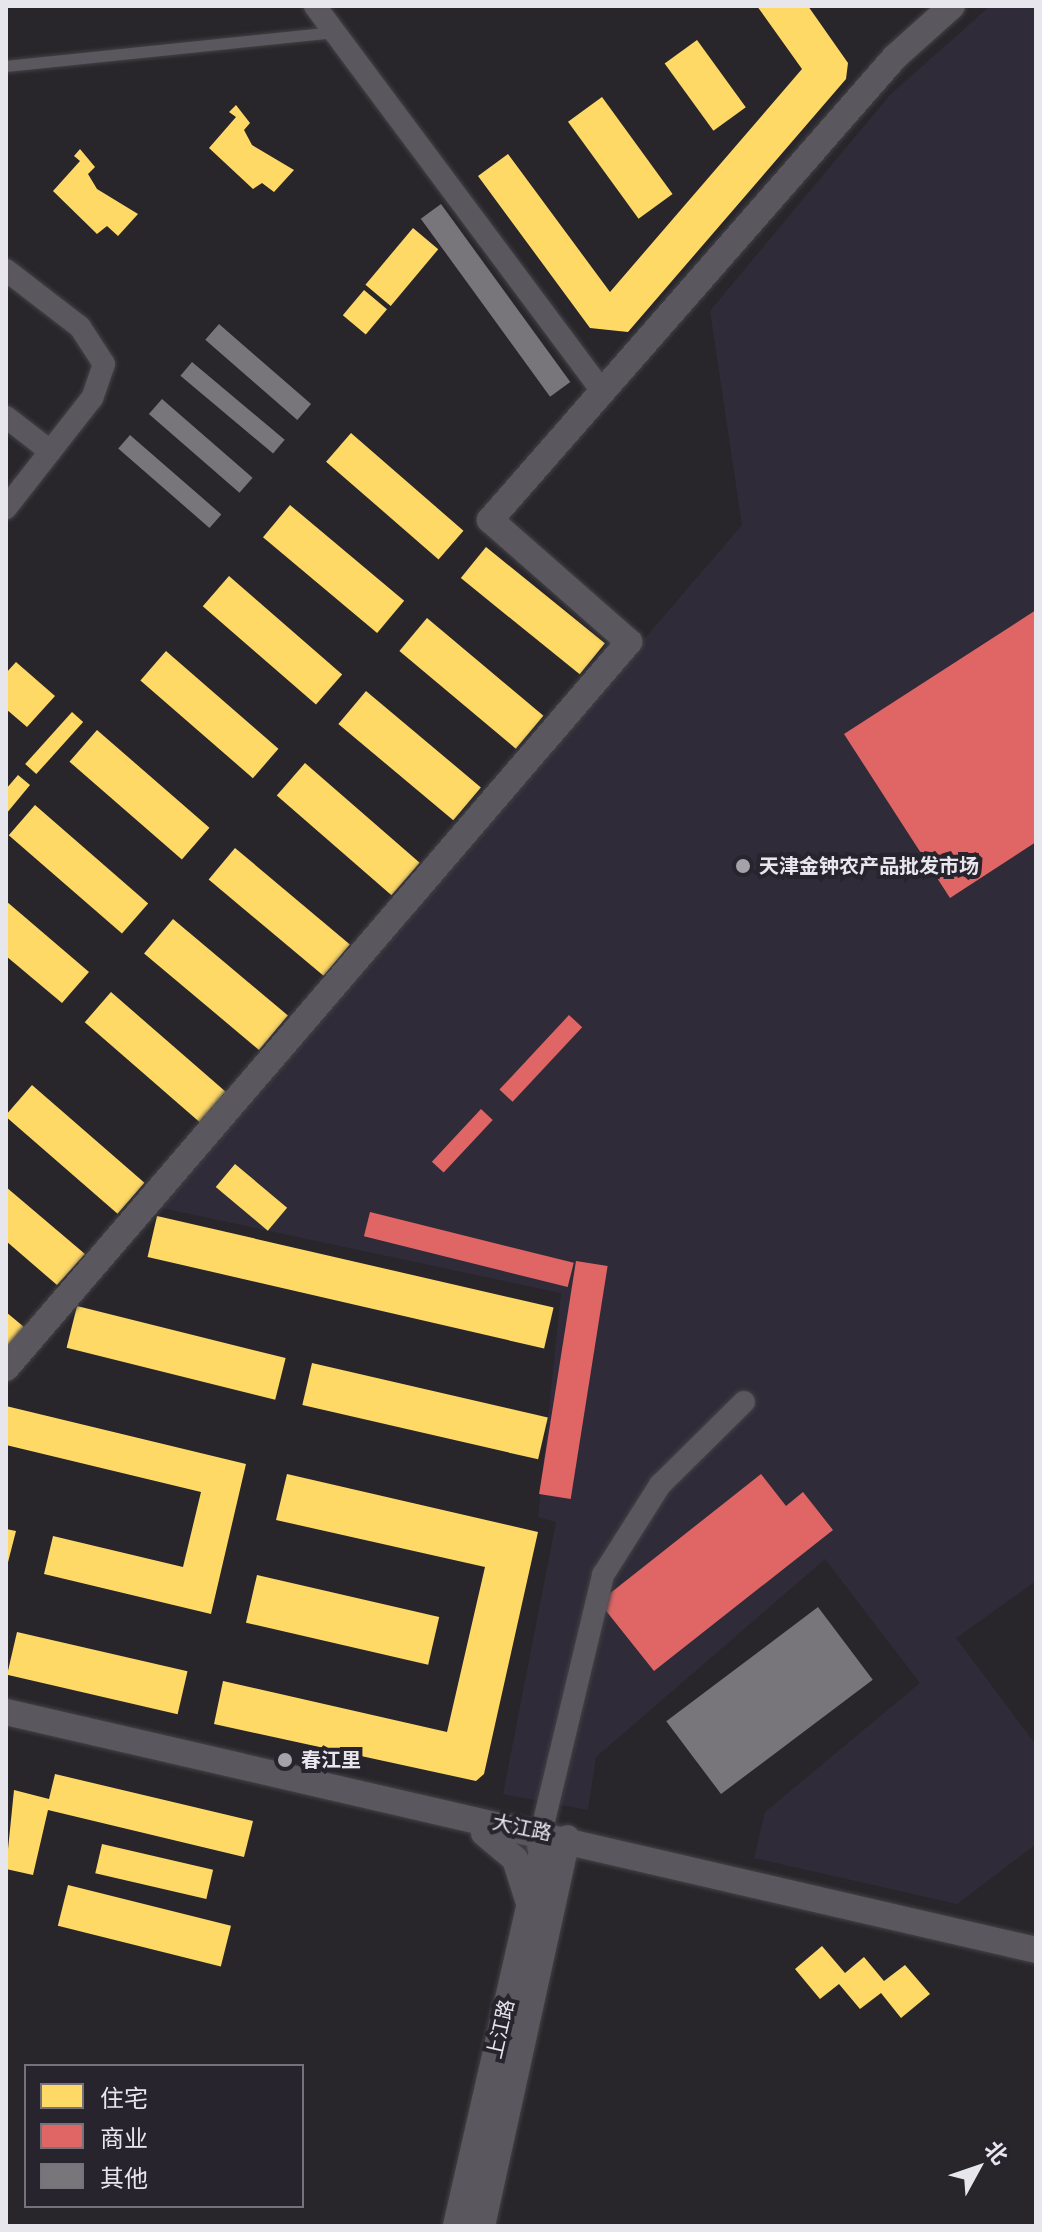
<!DOCTYPE html>
<html>
<head>
<meta charset="utf-8">
<style>
	body { margin:0 }
	#map { position:relative; width:1042px; height:2232px; overflow:hidden; background:#28262b; font-family:"Public Sans","Noto Sans SC",sans-serif }
	div>[style] { position:absolute }
	.built>* { inset:0; background:#302b39 }
	.homes>* { inset:0; background:#ffd966; transform-origin:0 0 }
	.shops>* { inset:0; background:#e06666; transform-origin:0 0 }
	.building>* { inset:0; background:#78767b; transform-origin:0 0 }
	.roads { filter:drop-shadow(0 0 2px #434245) drop-shadow(0 0 2px #434245) }
	.service>* { height:11px; margin:-5.5px; padding:0 5.5px; transform-origin:5.5px; border-radius:5.5px; background:#5a585e }
	.minor>* { height:22px; margin:-11px; padding:0 11px; transform-origin:11px; border-radius:11px; background:#5a585e }
	.tertiary>* { height:26px; margin:-13px; padding:0 13px; transform-origin:13px; border-radius:13px; background:#5a585e }
	.dots>* { width:22px; height:22px; translate:-50% -50%; box-sizing:border-box; border:4px solid #27242d; border-radius:50% }
	span { translate:-50% -50%; white-space:nowrap; text-align:center; line-height:1.15; -webkit-text-stroke:8px #27242d; paint-order:stroke }
	.poi-label { font-size:20px; color:#e8e6ed; font-weight:700 }
	.left { translate:0 -50%; text-align:left }
	.street-label { font-size:20px; color:#e8e6ed }
	.frame { position:absolute; inset:0; border:8px solid #e8e6ed; pointer-events:none }
	.legend { position:absolute; left:24px; top:2064px; width:280px; height:144px; box-sizing:border-box; background:#27242d; border:2px solid #74727a; margin:0; padding:10px 14px; list-style:none; font-size:24px; color:#e8e6ed }
	.legend li { display:flex; align-items:center; gap:16px; height:40px }
	.legend b { width:40px; border:2px solid #74727a }
	.north { position:absolute; left:938px; top:2128px; width:80px; height:80px; -webkit-text-stroke:6px #27242d; paint-order:stroke; rotate:50deg; font-size:22px; font-weight:700; line-height:32px; text-align:center; color:#e8e6ed }
	.north::after { content:''; display:block; margin:auto; width:28px; height:36px; background:#e8e6ed; clip-path:polygon(50% 0,100% 100%,50% 72%,0 100%) }
</style>
</head>
<body>
<div id="map">
	<div class="built">
		<i style="clip-path:polygon(990px 6px,1036px 6px,1036px 1581px,956px 1638px,1036px 1745px,1036px 1844px,957px 1904px,754px 1858px,765px 1812px,920px 1683px,825px 1559px,596px 1757px,588px 1810px,503px 1794px,556px 1522px,538px 1517px,561px 1293px,157px 1207px,742px 525px,710px 311px,890px 95px)"></i>
	</div>
	<div class="homes">
		<i style="clip-path:polygon(757px 6px,808px 6px,848px 63px,846px 79px,628px 332px,590px 328px,478px 176px,508px 154px,610px 292px,802px 69px)"></i>
		<i style="left:697px;top:40px;width:83px;height:40px;rotate:54deg"></i>
		<i style="left:602px;top:97px;width:120px;height:42px;rotate:54deg"></i>
		<i style="clip-path:polygon(236px 105px,250px 123px,244px 130px,252px 145px,294px 170px,274px 192px,262px 183px,253px 189px,209px 148px,236px 117px,229px 112px)"></i>
		<i style="clip-path:polygon(80px 149px,95px 167px,88px 174px,97px 189px,138px 214px,118px 236px,107px 226px,97px 234px,53px 191px,80px 161px,74px 156px)"></i>
		<i style="left:413px;top:228px;width:33px;height:74px;rotate:40deg"></i>
		<i style="left:364px;top:290px;width:30px;height:33px;rotate:40deg"></i>
		<i style="left:351px;top:433px;width:149px;height:38px;rotate:41deg"></i>
		<i style="left:290px;top:505px;width:149px;height:42px;rotate:40deg"></i>
		<i style="left:486px;top:547px;width:153px;height:40px;rotate:39deg"></i>
		<i style="left:229px;top:576px;width:150px;height:40px;rotate:41deg"></i>
		<i style="left:427px;top:618px;width:152px;height:43px;rotate:40deg"></i>
		<i style="left:166px;top:651px;width:149px;height:39px;rotate:41deg"></i>
		<i style="clip-path:polygon(16px 662px,55px 696px,27px 727px,6px 709px,6px 673px)"></i>
		<i style="left:366px;top:691px;width:150px;height:43px;rotate:40deg"></i>
		<i style="left:72px;top:712px;width:15px;height:70px;rotate:42deg"></i>
		<i style="left:97px;top:730px;width:149px;height:42px;rotate:41deg"></i>
		<i style="left:305px;top:763px;width:152px;height:43px;rotate:41deg"></i>
		<i style="clip-path:polygon(18px 775px,30px 785px,6px 814px,6px 789px)"></i>
		<i style="left:35px;top:805px;width:150px;height:40px;rotate:41deg"></i>
		<i style="left:235px;top:848px;width:150px;height:41px;rotate:40deg"></i>
		<i style="clip-path:polygon(6px 901px,89px 972px,62px 1003px,6px 956px)"></i>
		<i style="left:173px;top:919px;width:150px;height:45px;rotate:40deg"></i>
		<i style="left:111px;top:992px;width:152px;height:40px;rotate:41deg"></i>
		<i style="left:32px;top:1085px;width:149px;height:41px;rotate:41deg"></i>
		<i style="left:235px;top:1164px;width:68px;height:30px;rotate:40deg"></i>
		<i style="clip-path:polygon(6px 1187px,85px 1254px,57px 1285px,6px 1241px)"></i>
		<i style="left:157px;top:1216px;width:407px;height:42px;rotate:13deg"></i>
		<i style="left:77px;top:1306px;width:215px;height:43px;rotate:14deg"></i>
		<i style="clip-path:polygon(6px 1312px,24px 1327px,6px 1348px)"></i>
		<i style="left:312px;top:1363px;width:242px;height:43px;rotate:13deg"></i>
		<i style="clip-path:polygon(6px 1406px,246px 1464px,211px 1614px,44px 1574px,53px 1536px,183px 1567px,201px 1492px,6px 1445px)"></i>
		<i style="clip-path:polygon(287px 1474px,538px 1532px,484px 1774px,476px 1781px,214px 1724px,223px 1681px,447px 1732px,485px 1567px,276px 1520px)"></i>
		<i style="clip-path:polygon(6px 1529px,16px 1531px,7px 1566px,6px 1566px)"></i>
		<i style="left:257px;top:1575px;width:187px;height:49px;rotate:13deg"></i>
		<i style="left:17px;top:1632px;width:175px;height:44px;rotate:13deg"></i>
		<i style="clip-path:polygon(55px 1774px,253px 1821px,244px 1857px,48px 1810px,33px 1875px,6px 1869px,14px 1790px,49px 1799px)"></i>
		<i style="left:102px;top:1844px;width:114px;height:30px;rotate:13deg"></i>
		<i style="left:68px;top:1885px;width:168px;height:42px;rotate:14deg"></i>
		<i style="clip-path:polygon(822px 1946px,845px 1973px,864px 1957px,884px 1981px,905px 1965px,930px 1994px,901px 2018px,881px 1993px,860px 2009px,839px 1984px,820px 1999px,795px 1969px)"></i>
	</div>
	<div class="shops">
		<i style="clip-path:polygon(1036px 610px,1036px 842px,950px 898px,844px 734px)"></i>
		<i style="left:569px;top:1015px;width:18px;height:102px;rotate:43deg"></i>
		<i style="left:481px;top:1109px;width:16px;height:72px;rotate:43deg"></i>
		<i style="left:370px;top:1212px;width:210px;height:25px;rotate:14deg"></i>
		<i style="left:576px;top:1261px;width:32px;height:236px;rotate:9deg"></i>
		<i style="clip-path:polygon(761px 1474px,786px 1506px,803px 1492px,833px 1530px,654px 1671px,599px 1602px)"></i>
	</div>
	<div class="building">
		<i style="left:441px;top:204px;width:220px;height:25px;rotate:54deg"></i>
		<i style="left:219px;top:324px;width:122px;height:21px;rotate:41deg"></i>
		<i style="left:192px;top:362px;width:121px;height:18px;rotate:40deg"></i>
		<i style="left:162px;top:399px;width:120px;height:20px;rotate:41deg"></i>
		<i style="left:130px;top:435px;width:121px;height:18px;rotate:41deg"></i>
		<i style="left:818px;top:1607px;width:91px;height:190px;rotate:53deg"></i>
	</div>
	<div class="roads">
		<div class="service">
			<i style="left:6px;top:66px;width:332px;rotate:-5.9deg"></i>
		</div>
		<div class="minor">
			<i style="left:315px;top:6px;width:477px;rotate:53.3deg"></i>
			<i style="left:6px;top:270px;width:93px;rotate:37.6deg"></i>
			<i style="left:80px;top:327px;width:44px;rotate:57deg"></i>
			<i style="left:104px;top:364px;width:36px;rotate:109deg"></i>
			<i style="left:92px;top:398px;width:140px;rotate:128deg"></i>
			<i style="left:6px;top:417px;width:56px;rotate:37.7deg"></i>
			<i style="left:538px;top:1846px;width:279px;rotate:-76.5deg"></i>
			<i style="left:603px;top:1575px;width:107px;rotate:-57.7deg"></i>
			<i style="left:660px;top:1485px;width:118px;rotate:-44.7deg"></i>
		</div>
		<div class="tertiary">
			<i style="left:6px;top:1368px;width:957px;rotate:-49.37deg"></i>
			<i style="left:629px;top:642px;width:185px;rotate:-138.7deg"></i>
			<i style="left:490px;top:520px;width:615px;rotate:-48.82deg"></i>
			<i style="left:895px;top:57px;width:76px;rotate:-41.8deg"></i>
			<i style="left:6px;top:1712px;width:1057px;rotate:13.01deg"></i>
			<i style="left:484px;top:1833px;width:40px;rotate:40deg"></i>
			<i style="left:515px;top:1859px;width:43px;rotate:72.4deg"></i>
			<i style="left:456px;top:2226px;width:403px;rotate:-77.1deg"></i>
			<i style="left:482px;top:2226px;width:397px;rotate:-77.6deg"></i>
		</div>
	</div>
	<div class="dots">
		<i style="left:743px;top:866px;background:#a5a3a9"></i>
		<i style="left:285px;top:1760px;background:#a5a3a9"></i>
	</div>
	<div class="poi-label">
		<span class="left" style="left:759px;top:866px">天津金钟农产品批发市场</span>
		<span class="left" style="left:301px;top:1760px">春江里</span>
	</div>
	<div class="street-label">
		<span style="left:522px;top:1828px;rotate:12deg">大江路</span>
		<span style="left:501px;top:2029px;rotate:-77deg">上江路</span>
	</div>
	<div class="frame"></div>
	<ul class="legend">
	<li><b style="height:22px;background:#ffd966"></b>住宅</li>
	<li><b style="height:22px;background:#e06666"></b>商业</li>
	<li><b style="height:22px;background:#78767b"></b>其他</li>
	</ul>
	<div class="north">北</div>
</div>
</body>
</html>
